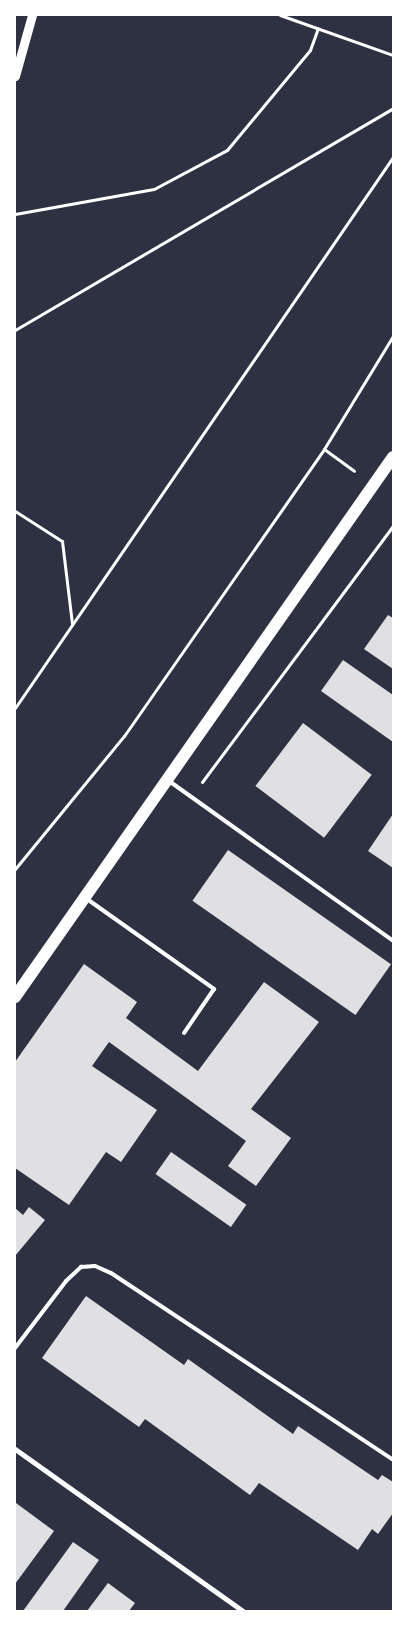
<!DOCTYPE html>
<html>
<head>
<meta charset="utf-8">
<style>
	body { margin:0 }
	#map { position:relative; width:408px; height:1626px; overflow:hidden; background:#2d3142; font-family:"Times New Roman",serif }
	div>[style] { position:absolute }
	.building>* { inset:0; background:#e0e0e3; transform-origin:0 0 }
	.path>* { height:3px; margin:-1.5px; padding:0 1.5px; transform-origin:1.5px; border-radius:1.5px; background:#fff }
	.service>* { height:4px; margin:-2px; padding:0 2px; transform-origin:2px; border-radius:2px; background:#fff }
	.minor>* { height:5px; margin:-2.5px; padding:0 2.5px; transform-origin:2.5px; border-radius:2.5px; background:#fff }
	.tertiary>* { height:9px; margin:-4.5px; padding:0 4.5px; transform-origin:4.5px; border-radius:4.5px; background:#fff }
	.primary>* { height:12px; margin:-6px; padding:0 6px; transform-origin:6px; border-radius:6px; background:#fff }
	span { translate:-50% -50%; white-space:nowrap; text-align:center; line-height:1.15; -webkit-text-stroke:4px #fff; paint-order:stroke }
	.frame { position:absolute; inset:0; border:16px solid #fff; pointer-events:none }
</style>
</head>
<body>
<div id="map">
	<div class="building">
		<i style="clip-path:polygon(388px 615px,393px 618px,393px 669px,364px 649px)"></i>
		<i style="clip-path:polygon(343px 660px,393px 695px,393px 742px,321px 691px)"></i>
		<i style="left:303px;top:723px;width:86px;height:79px;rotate:37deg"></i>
		<i style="clip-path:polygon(393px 814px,393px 868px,368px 851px)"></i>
		<i style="left:228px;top:850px;width:199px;height:62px;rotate:35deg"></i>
		<i style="clip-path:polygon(84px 964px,137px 1002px,126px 1018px,198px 1071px,264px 982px,319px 1022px,251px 1109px,291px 1138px,256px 1186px,228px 1166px,246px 1141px,109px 1042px,92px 1066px,157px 1110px,121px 1162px,106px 1152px,69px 1205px,15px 1168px,15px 1062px)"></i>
		<i style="left:171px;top:1152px;width:92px;height:27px;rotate:35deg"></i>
		<i style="clip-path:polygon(29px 1207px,45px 1220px,15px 1256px,15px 1208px,23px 1215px)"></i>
		<i style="clip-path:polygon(86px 1296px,184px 1365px,188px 1359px,293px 1434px,298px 1426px,378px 1480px,382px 1475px,393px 1482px,393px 1513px,378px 1534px,372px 1529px,358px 1550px,259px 1483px,250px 1495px,145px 1419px,139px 1427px,42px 1358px)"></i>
		<i style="clip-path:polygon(16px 1503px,54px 1531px,15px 1584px,15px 1505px)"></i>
		<i style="clip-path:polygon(73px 1542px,99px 1560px,63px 1611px,23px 1611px)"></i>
		<i style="clip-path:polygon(108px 1583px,135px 1603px,129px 1611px,87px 1611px)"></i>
	</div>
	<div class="path">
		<i style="left:280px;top:15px;width:120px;rotate:19.5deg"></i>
		<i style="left:15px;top:214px;width:141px;rotate:-10.2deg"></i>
		<i style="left:154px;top:189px;width:83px;rotate:-28.1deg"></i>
		<i style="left:227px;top:150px;width:130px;rotate:-50.3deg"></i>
		<i style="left:310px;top:50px;width:23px;rotate:-70deg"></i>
		<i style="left:15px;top:330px;width:438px;rotate:-30.4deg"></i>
		<i style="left:324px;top:449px;width:37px;rotate:36deg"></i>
		<i style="left:15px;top:511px;width:56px;rotate:32.6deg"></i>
		<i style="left:62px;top:541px;width:84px;rotate:83.1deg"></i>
		<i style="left:15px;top:708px;width:668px;rotate:-55.55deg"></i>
		<i style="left:202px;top:782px;width:319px;rotate:-53.3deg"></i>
		<i style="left:15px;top:869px;width:172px;rotate:-50.7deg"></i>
		<i style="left:124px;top:736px;width:350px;rotate:-55.1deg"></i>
		<i style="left:324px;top:449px;width:132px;rotate:-58.6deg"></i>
	</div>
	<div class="service">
		<i style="left:169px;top:781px;width:275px;rotate:35.5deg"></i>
		<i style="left:87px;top:899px;width:156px;rotate:35.3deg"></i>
		<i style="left:214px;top:989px;width:53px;rotate:124.3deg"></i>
		<i style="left:15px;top:1348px;width:84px;rotate:-52.7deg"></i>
		<i style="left:66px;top:1281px;width:21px;rotate:-43deg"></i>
		<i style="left:81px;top:1267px;width:14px;rotate:-4deg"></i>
		<i style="left:95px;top:1266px;width:17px;rotate:24deg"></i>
		<i style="left:111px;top:1273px;width:338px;rotate:33.5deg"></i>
	</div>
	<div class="minor">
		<i style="left:15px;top:1449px;width:280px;rotate:35.4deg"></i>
	</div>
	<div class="tertiary">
		<i style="left:15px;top:76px;width:63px;rotate:-74.4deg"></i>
	</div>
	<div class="primary">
		<i style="left:15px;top:997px;width:659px;rotate:-55.01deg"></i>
	</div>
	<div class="frame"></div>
</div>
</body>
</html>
